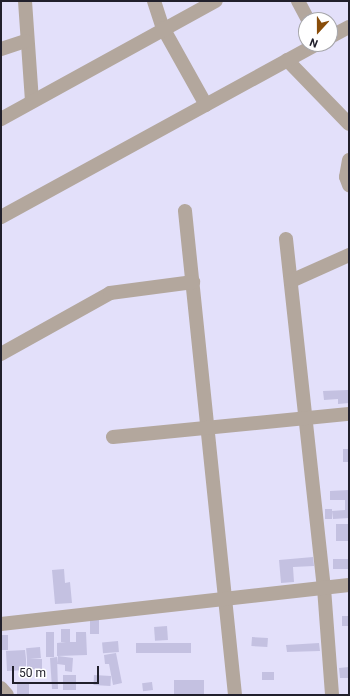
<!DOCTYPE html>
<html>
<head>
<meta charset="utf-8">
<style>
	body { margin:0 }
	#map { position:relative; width:350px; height:696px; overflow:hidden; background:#e3e0fa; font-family:Roboto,sans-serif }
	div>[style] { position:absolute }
	.building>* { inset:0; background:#c4c1e1; transform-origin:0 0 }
	.minor>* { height:14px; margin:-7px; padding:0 7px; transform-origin:7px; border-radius:7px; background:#b3a79d }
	span { translate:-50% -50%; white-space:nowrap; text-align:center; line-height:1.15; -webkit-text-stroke:4px #fff; paint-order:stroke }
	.frame { position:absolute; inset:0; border:2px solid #21202c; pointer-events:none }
	.north { position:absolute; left:298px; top:12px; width:40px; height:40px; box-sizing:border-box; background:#fff; border:1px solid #a6a6ab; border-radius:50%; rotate:201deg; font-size:11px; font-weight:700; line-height:16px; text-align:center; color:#21202c }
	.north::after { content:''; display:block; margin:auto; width:14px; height:18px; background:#894d09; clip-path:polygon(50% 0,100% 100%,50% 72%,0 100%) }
	.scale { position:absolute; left:12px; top:666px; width:87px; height:18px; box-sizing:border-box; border:2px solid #21202c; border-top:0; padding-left:5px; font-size:12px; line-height:14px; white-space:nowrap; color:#21202c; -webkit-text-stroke:3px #fff; paint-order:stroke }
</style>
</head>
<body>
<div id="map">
	<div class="building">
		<i style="clip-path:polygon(348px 390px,349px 403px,338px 404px,338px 399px,324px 400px,323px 391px)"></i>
		<i style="left:343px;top:449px;width:6px;height:13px"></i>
		<i style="clip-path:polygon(349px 490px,349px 518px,333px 519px,332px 511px,345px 510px,345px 500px,330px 500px,330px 491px)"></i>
		<i style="left:325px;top:509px;width:7px;height:10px"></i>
		<i style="left:349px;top:524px;width:17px;height:13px;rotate:90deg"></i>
		<i style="clip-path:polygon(313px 557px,314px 566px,293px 567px,294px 582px,281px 583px,279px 560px)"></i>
		<i style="left:349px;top:559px;width:10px;height:16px;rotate:90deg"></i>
		<i style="clip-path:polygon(64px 569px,65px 583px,70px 582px,72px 603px,55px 604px,52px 570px)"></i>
		<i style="left:342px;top:616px;width:7px;height:10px"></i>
		<i style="left:90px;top:619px;width:9px;height:15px"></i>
		<i style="left:167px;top:626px;width:14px;height:13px;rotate:86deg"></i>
		<i style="clip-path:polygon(61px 629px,70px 629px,70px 642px,76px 642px,76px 632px,86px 632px,87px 655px,57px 656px,57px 643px,66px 642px,61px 642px)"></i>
		<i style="left:46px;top:632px;width:8px;height:25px"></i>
		<i style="left:1px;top:635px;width:7px;height:15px"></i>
		<i style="left:252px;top:637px;width:16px;height:9px;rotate:4deg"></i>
		<i style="left:118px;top:641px;width:11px;height:16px;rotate:85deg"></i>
		<i style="left:191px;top:643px;width:10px;height:55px;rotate:90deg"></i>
		<i style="clip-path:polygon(319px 643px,320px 651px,287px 652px,286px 645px)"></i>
		<i style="left:40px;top:647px;width:11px;height:14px;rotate:85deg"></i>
		<i style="clip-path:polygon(25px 650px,26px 659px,23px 659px,26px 659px,26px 670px,7px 671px,6px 651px)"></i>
		<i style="clip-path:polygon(116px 653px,122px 683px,113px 685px,109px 664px,105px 664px,104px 655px)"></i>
		<i style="clip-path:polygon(58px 656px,73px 658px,72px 672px,65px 671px,65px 665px,57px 664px)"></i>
		<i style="clip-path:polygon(57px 657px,58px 689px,52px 689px,50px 658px)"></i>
		<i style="clip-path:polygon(27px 659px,42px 659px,42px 676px,35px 676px,35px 669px,27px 669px)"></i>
		<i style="clip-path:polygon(349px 667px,349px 678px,340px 678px,339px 668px)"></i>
		<i style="left:274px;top:672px;width:8px;height:12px;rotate:90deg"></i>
		<i style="left:63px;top:675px;width:13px;height:15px"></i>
		<i style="left:94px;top:675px;width:17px;height:10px;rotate:3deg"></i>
		<i style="left:174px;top:680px;width:30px;height:14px"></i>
		<i style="left:17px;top:682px;width:12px;height:13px"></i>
		<i style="left:152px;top:682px;width:8px;height:10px;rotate:83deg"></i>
	</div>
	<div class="minor">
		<i style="left:25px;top:1px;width:100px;rotate:86deg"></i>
		<i style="left:154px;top:1px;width:28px;rotate:72deg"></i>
		<i style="left:163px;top:28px;width:88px;rotate:60.8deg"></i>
		<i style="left:298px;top:1px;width:21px;rotate:62deg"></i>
		<i style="left:330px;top:37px;width:21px;rotate:-28deg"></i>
		<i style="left:1px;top:49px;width:26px;rotate:-18deg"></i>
		<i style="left:287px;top:60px;width:89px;rotate:45.9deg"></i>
		<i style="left:1px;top:119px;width:245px;rotate:-28.8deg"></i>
		<i style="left:349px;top:160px;width:17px;rotate:100deg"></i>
		<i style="left:346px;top:177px;width:9px;rotate:69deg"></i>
		<i style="left:185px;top:211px;width:487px;rotate:84.1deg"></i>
		<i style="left:1px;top:217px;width:360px;rotate:-28.7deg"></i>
		<i style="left:286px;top:239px;width:351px;rotate:83.8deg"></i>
		<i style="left:324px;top:588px;width:107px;rotate:85.7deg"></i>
		<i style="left:291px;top:281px;width:64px;rotate:-24.1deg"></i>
		<i style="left:1px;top:354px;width:125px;rotate:-29.2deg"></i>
		<i style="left:110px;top:293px;width:84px;rotate:-7.5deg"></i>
		<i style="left:113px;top:437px;width:237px;rotate:-5.6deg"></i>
		<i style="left:1px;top:624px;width:350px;rotate:-6.4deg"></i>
		<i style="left:1px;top:688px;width:9px;rotate:49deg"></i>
	</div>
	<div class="frame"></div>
	<div class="north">N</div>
	<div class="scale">50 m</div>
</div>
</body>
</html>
